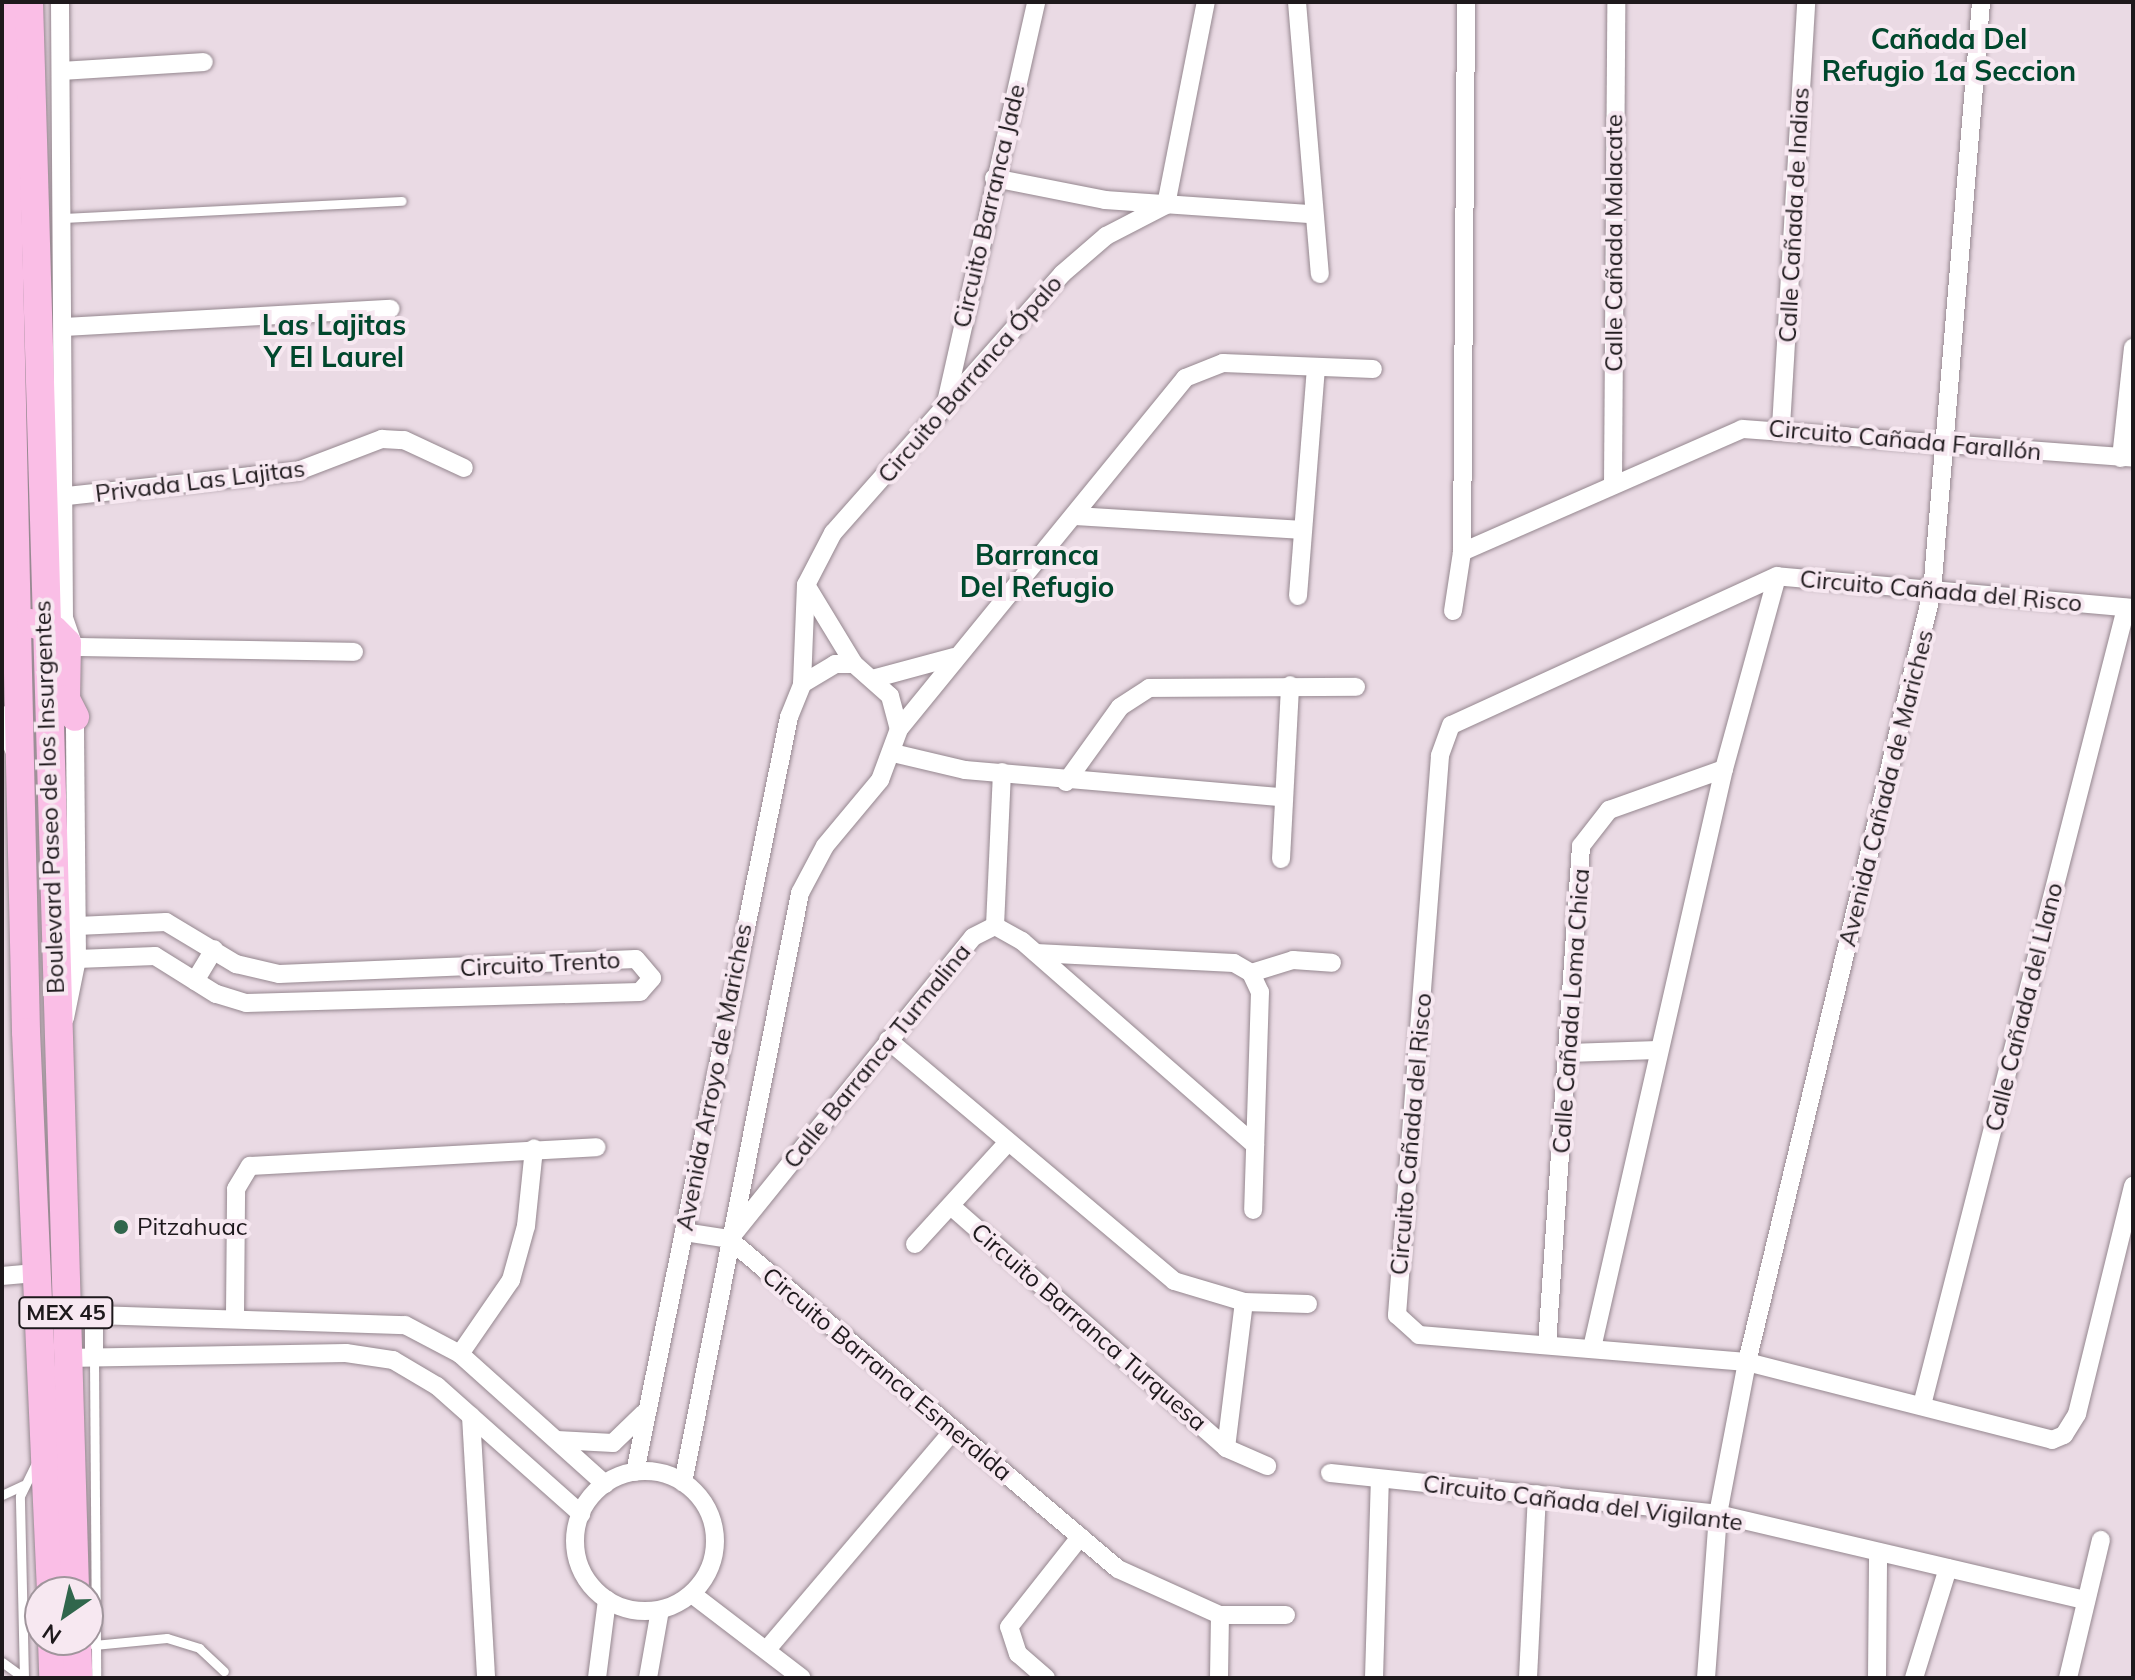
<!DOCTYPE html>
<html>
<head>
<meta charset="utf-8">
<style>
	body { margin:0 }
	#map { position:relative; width:2135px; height:1680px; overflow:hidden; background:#eadae4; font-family:Mulish,sans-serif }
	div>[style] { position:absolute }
	.roads { filter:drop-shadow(0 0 2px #95878f) drop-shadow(0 0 2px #95878f) }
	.service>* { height:9px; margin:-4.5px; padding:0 4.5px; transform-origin:4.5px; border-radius:4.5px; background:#fff }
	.minor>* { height:18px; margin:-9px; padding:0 9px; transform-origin:9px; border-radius:9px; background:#fff }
	.minor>.ring { margin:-9px; padding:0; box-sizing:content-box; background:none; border:18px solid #fff; border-radius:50% }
	.tertiary>* { height:22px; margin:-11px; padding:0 11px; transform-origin:11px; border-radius:11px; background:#fff }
	.primary>* { height:28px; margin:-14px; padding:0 14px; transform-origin:14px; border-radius:14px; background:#fabee6 }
	.dots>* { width:22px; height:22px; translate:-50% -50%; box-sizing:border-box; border:4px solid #f7e8f1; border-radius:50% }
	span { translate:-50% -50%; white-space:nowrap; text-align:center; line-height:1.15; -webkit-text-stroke:8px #f7e8f1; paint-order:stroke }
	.shield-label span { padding:2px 6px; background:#f7e8f1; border:2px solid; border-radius:6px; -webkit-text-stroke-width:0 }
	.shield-label { font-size:22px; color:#1e191c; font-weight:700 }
	.street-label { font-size:24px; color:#1e191c }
	.poi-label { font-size:24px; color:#1e191c }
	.left { translate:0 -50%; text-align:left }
	.quarter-label { font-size:28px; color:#00482d; font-weight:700 }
	.frame { position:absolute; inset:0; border:4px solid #1e191c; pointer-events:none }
	.north { position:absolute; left:24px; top:1576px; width:80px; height:80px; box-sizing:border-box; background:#f7e8f1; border:2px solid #a0959c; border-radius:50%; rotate:214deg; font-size:22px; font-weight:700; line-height:32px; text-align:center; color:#1e191c }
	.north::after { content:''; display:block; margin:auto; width:28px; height:36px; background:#30664c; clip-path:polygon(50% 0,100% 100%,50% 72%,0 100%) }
</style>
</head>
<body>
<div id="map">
	<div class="roads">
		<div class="service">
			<i style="left:63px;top:218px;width:339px;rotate:-2.9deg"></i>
			<i style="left:94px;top:1358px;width:320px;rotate:89.6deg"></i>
			<i style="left:2px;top:1495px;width:23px;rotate:-25deg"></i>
			<i style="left:94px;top:1645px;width:73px;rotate:-5.5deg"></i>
			<i style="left:167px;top:1638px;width:34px;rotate:17deg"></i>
			<i style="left:199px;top:1648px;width:34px;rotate:43deg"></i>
			<i style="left:2px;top:1662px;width:27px;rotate:36deg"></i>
			<i style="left:24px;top:1678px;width:182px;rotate:-91.3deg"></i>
			<i style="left:20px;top:1496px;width:41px;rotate:-64.1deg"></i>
		</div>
		<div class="minor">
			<i style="left:60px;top:2px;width:616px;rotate:89.63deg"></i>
			<i style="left:64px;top:618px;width:28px;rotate:71deg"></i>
			<i style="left:1297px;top:2px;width:273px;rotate:85.2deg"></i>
			<i style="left:62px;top:71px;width:142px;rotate:-3.6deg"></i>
			<i style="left:994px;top:178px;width:113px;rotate:11.2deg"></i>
			<i style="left:1105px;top:200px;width:208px;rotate:3.9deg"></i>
			<i style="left:64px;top:327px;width:327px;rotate:-3.2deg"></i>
			<i style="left:945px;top:407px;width:415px;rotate:-77.3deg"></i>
			<i style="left:1781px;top:427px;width:426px;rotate:-86.6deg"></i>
			<i style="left:2121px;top:458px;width:111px;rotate:-83.8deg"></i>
			<i style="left:1613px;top:484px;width:482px;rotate:-89.6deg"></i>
			<i style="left:67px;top:496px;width:232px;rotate:-6.2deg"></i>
			<i style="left:298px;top:471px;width:90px;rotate:-20.9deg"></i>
			<i style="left:382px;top:439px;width:22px;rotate:3deg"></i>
			<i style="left:404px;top:440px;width:66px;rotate:25deg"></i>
			<i style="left:1076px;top:516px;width:227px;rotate:3.5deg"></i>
			<i style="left:1462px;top:552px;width:306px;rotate:-23.7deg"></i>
			<i style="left:1742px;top:429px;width:392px;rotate:4.2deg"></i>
			<i style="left:806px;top:585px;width:92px;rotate:58.7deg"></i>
			<i style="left:1298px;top:596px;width:229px;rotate:-85.5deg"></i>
			<i style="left:2133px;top:608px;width:357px;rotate:-174.9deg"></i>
			<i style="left:1777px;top:576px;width:358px;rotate:155.4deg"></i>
			<i style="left:1451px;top:725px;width:33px;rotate:110deg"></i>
			<i style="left:1440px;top:756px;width:561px;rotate:94.4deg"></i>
			<i style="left:1397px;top:1315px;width:30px;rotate:42deg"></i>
			<i style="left:1419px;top:1335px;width:329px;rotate:4.7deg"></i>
			<i style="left:1747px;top:1362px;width:315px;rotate:14.3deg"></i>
			<i style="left:2052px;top:1440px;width:13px;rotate:-23deg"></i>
			<i style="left:2064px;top:1435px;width:25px;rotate:-58deg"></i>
			<i style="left:2077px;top:1414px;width:235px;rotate:-76.2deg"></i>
			<i style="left:1453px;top:611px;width:60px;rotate:-81.3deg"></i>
			<i style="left:1462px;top:552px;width:550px;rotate:-89.58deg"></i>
			<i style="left:74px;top:647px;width:280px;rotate:1deg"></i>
			<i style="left:876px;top:678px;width:81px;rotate:-15.1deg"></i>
			<i style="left:802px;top:684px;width:99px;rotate:-87.7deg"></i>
			<i style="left:806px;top:585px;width:59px;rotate:-62.6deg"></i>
			<i style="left:833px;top:533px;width:346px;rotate:-48.5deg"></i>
			<i style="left:1062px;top:274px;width:58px;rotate:-40.8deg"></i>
			<i style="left:1106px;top:236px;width:68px;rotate:-27.3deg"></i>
			<i style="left:1166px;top:205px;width:207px;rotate:-78.9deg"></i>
			<i style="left:899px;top:729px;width:453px;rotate:-50.8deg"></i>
			<i style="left:1185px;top:378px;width:41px;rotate:-21.5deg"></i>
			<i style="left:1223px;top:363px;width:150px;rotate:2.3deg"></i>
			<i style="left:893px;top:753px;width:74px;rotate:13.3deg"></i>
			<i style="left:965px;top:770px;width:318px;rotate:4.9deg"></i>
			<i style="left:1066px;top:782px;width:92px;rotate:-54.2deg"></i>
			<i style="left:1120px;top:707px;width:35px;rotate:-33deg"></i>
			<i style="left:1149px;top:688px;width:207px;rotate:-0.3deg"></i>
			<i style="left:1281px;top:859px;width:174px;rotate:-87deg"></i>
			<i style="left:77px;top:926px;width:89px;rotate:-2.6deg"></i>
			<i style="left:166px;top:922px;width:82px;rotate:31deg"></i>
			<i style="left:236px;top:964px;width:44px;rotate:13.1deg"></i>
			<i style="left:279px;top:974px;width:357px;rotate:-2.4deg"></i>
			<i style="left:636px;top:959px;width:25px;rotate:50deg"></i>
			<i style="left:652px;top:978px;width:18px;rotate:131deg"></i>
			<i style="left:640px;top:992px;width:394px;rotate:178.4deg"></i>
			<i style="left:246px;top:1003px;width:31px;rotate:-163deg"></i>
			<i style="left:216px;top:994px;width:72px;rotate:-148.1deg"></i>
			<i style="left:155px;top:956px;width:78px;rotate:177.8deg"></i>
			<i style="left:995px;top:926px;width:31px;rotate:29deg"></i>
			<i style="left:1022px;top:941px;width:310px;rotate:41.2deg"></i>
			<i style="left:995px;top:926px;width:154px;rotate:-87.4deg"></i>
			<i style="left:1036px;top:953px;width:198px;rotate:2.9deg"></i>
			<i style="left:1234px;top:963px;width:20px;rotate:30deg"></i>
			<i style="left:1251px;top:973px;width:21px;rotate:65deg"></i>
			<i style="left:1260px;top:992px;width:218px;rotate:91.8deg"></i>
			<i style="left:1251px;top:973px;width:44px;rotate:-17.2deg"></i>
			<i style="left:1293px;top:960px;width:39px;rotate:4deg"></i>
			<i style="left:195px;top:981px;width:37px;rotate:-59deg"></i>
			<i style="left:65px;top:1018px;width:60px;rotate:-78.5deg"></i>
			<i style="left:77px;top:959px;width:250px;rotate:-90.5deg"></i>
			<i style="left:888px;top:1040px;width:374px;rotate:40.1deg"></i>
			<i style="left:1174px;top:1281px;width:73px;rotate:16.7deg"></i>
			<i style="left:1244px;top:1302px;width:64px;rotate:1.8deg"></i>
			<i style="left:1570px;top:1053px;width:86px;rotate:-2deg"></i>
			<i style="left:952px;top:1207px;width:365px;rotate:41.3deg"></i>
			<i style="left:1226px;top:1448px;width:45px;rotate:23.7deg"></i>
			<i style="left:684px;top:1232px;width:46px;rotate:8.8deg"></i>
			<i style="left:729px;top:1239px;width:510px;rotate:40.31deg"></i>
			<i style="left:1118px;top:1569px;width:112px;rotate:24.3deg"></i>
			<i style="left:1220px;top:1615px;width:66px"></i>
			<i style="left:731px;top:1237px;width:385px;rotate:-51.1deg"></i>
			<i style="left:973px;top:937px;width:25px;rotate:-27deg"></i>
			<i style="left:915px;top:1244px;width:138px;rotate:-47.6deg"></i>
			<i style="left:2px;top:1276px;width:33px;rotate:-5deg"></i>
			<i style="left:66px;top:1314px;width:339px;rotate:1.9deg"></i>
			<i style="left:405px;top:1325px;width:62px;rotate:27.8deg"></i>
			<i style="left:460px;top:1354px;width:195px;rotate:41.9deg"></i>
			<i style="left:235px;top:1315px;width:126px;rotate:-89.5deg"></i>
			<i style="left:236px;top:1189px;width:27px;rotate:-59deg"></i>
			<i style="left:250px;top:1166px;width:347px;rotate:-3.1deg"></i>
			<i style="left:1547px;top:1345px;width:500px;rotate:-86.1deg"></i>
			<i style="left:1581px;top:846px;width:46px;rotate:-52.1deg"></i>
			<i style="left:1609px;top:810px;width:122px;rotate:-19.6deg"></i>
			<i style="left:1592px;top:1348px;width:594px;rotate:-77.16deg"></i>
			<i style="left:1724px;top:769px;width:200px;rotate:-74.6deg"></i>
			<i style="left:460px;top:1354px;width:90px;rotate:-55.4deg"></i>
			<i style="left:511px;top:1280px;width:56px;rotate:-74.5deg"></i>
			<i style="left:526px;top:1226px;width:78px;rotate:-84.1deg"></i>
			<i style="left:94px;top:1357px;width:42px;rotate:-90deg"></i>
			<i style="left:66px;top:1358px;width:280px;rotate:-1deg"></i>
			<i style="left:346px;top:1353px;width:48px;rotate:8.5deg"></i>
			<i style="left:393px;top:1360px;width:51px;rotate:30.6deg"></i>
			<i style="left:437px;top:1386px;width:193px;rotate:41.6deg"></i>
			<i style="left:1922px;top:1405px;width:823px;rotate:-75.64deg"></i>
			<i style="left:471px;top:1416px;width:262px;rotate:86.7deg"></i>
			<i style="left:557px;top:1440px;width:56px;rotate:3.1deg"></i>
			<i style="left:613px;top:1443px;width:42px;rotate:-44deg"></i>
			<i style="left:1226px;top:1448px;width:147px;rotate:-83deg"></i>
			<i class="ring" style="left:575px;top:1471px;width:122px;height:122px"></i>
			<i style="left:635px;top:1472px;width:771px;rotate:-78.47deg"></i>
			<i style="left:789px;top:717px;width:35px;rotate:-68deg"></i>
			<i style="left:802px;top:684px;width:39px;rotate:-31deg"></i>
			<i style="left:835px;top:664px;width:19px"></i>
			<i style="left:854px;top:664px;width:48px;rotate:41.6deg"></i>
			<i style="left:890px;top:696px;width:34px;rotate:75deg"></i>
			<i style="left:899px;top:729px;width:54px;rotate:110.4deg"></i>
			<i style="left:880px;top:780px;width:86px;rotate:129.8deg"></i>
			<i style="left:825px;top:846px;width:53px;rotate:118deg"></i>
			<i style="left:800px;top:893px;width:601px;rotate:101.22deg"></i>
			<i style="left:1330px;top:1473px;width:390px;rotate:6deg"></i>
			<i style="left:1718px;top:1514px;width:378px;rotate:13.2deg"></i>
			<i style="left:692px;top:1594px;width:138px;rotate:37.4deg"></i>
			<i style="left:769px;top:1647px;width:284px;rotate:-49.6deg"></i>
			<i style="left:597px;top:1678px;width:79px;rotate:-82.7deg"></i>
			<i style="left:648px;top:1678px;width:69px;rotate:-80deg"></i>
			<i style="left:1046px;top:1678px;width:37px;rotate:-139deg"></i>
			<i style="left:1018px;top:1654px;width:28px;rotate:-108deg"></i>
			<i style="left:1009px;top:1627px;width:115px;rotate:-51.7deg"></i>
			<i style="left:1219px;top:1678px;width:63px;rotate:-89.1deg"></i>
			<i style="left:1374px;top:1678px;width:197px;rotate:-88.3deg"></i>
			<i style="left:1528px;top:1678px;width:184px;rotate:-87.2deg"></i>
			<i style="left:1706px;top:1678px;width:164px;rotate:-85.8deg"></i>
			<i style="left:1718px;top:1514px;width:155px;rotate:-79.2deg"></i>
			<i style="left:1747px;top:1362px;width:792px;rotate:-76.49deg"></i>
			<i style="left:1932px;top:592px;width:592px;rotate:-85.25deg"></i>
			<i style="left:1877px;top:1678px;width:126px;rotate:-89.5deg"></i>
			<i style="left:1914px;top:1678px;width:115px;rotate:-72.8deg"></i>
			<i style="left:2068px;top:1678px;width:142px;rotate:-76.6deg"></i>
		</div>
		<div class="tertiary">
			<i style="left:2px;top:717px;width:46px;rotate:66.8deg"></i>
		</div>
		<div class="primary">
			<i style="left:3px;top:2px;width:1030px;rotate:88.72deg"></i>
			<i style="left:26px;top:1032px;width:561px;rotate:87.44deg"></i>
			<i style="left:29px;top:2px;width:1591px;rotate:88.34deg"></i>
			<i style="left:31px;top:623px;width:24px;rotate:17deg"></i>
			<i style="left:54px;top:630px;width:18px;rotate:45deg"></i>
			<i style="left:67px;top:643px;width:56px;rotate:91deg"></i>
			<i style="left:66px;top:699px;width:20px;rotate:63deg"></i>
			<i style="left:52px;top:1640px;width:38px;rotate:88deg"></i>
			<i style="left:77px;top:1640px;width:38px;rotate:88deg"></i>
		</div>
	</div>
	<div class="dots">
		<i style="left:121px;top:1227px;background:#30664c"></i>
	</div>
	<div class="shield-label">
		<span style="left:66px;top:1313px">MEX 45</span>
	</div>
	<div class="street-label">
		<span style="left:989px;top:206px;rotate:-77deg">Circuito Barranca Jade</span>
		<span style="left:1794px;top:215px;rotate:-87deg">Calle Cañada de Indias</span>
		<span style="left:1614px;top:243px;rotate:-90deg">Calle Cañada Malacate</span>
		<span style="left:970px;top:379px;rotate:-49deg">Circuito Barranca Ópalo</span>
		<span style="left:1905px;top:440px;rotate:5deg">Circuito Cañada Farallón</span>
		<span style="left:200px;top:481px;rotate:-7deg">Privada Las Lajitas</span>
		<span style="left:1941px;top:591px;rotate:5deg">Circuito Cañada del Risco</span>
		<span style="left:1886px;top:788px;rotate:-76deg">Avenida Cañada de Mariches</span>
		<span style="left:49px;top:797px;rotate:-92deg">Boulevard Paseo de los Insurgentes</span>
		<span style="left:540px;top:964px;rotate:-3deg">Circuito Trento</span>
		<span style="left:2024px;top:1007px;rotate:-76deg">Calle Cañada del Llano</span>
		<span style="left:1571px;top:1011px;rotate:-86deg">Calle Cañada Loma Chica</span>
		<span style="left:877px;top:1056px;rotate:-51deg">Calle Barranca Turmalina</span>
		<span style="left:714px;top:1077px;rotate:-79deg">Avenida Arroyo de Mariches</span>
		<span style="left:1411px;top:1134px;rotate:-85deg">Circuito Cañada del Risco</span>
		<span style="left:1089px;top:1327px;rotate:41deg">Circuito Barranca Turquesa</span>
		<span style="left:887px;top:1374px;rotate:40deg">Circuito Barranca Esmeralda</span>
		<span style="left:1583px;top:1503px;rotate:7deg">Circuito Cañada del Vigilante</span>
	</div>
	<div class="poi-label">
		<span class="left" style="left:137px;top:1227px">Pitzahuac</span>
	</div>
	<div class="quarter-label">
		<span style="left:1949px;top:55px">Cañada Del<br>Refugio 1a Seccion</span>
		<span style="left:334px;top:341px">Las Lajitas<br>Y El Laurel</span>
		<span style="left:1037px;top:571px">Barranca<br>Del Refugio</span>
	</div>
	<div class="frame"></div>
	<div class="north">N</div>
</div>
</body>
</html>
